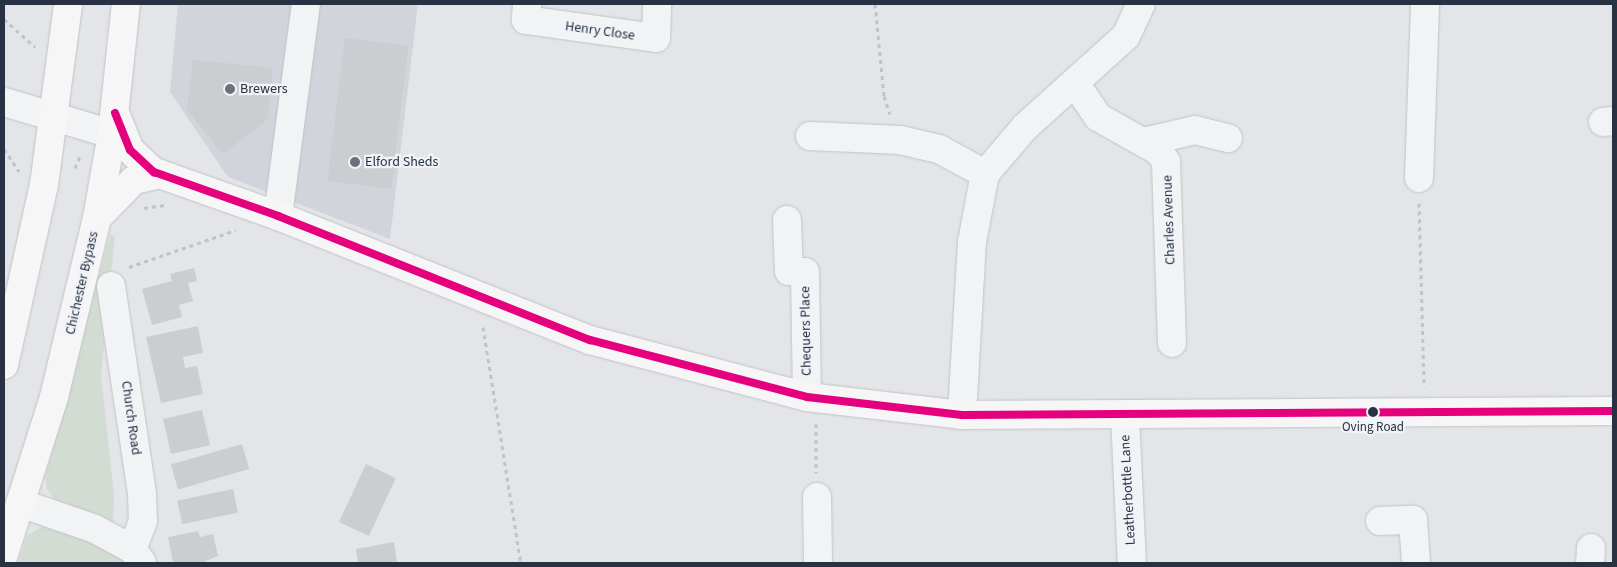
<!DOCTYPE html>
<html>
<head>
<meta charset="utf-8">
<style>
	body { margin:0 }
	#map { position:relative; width:1617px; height:567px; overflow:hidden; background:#e3e5e8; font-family:"Source Sans 3",sans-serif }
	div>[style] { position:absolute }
	.built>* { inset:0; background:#d1d4db }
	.green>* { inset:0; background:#d3dcd3 }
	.building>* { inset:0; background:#cbcdd0; transform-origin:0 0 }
	.path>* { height:3px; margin-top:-1.5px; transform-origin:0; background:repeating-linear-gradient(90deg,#c2c3c8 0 4px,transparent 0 8px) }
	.roads { filter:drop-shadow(0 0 1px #c1c3c6) drop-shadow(0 0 1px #c1c3c6) }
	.minor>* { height:28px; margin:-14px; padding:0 14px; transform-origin:14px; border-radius:14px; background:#f2f3f5 }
	.major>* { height:28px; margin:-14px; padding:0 14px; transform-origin:14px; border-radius:14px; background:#f6f6f7 }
	.highway>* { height:28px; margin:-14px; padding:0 14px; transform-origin:14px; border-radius:14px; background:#f6f6f7 }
	.bus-1>* { height:8px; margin:-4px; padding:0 4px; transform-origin:4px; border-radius:4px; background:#e5007d }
	.dots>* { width:14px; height:14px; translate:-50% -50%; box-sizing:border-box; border:2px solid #f0f3f7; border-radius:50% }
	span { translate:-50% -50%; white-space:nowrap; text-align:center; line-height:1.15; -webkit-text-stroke:4.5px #f0f3f7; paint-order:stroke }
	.bus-label { font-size:13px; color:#293242 }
	.street-label { font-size:14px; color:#293242 }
	.poi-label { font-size:14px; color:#293242 }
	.left { translate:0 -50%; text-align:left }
	.frame { position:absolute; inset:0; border:5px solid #293242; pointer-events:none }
</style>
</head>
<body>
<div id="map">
	<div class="built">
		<i style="clip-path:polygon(178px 4px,418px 4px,390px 239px,228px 177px,170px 92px)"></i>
	</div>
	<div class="green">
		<i style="clip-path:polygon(110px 234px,115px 236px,101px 374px,114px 495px,113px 526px,59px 505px,47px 489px,45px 477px)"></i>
		<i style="clip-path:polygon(44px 525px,95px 529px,142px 563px,18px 563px,27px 536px)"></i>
	</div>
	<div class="building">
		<i style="left:345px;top:38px;width:64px;height:144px;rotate:7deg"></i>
		<i style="clip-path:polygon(193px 60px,273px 68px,268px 119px,223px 154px,187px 110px)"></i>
		<i style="clip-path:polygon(194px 268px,197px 281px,188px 283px,193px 301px,179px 305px,182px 317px,152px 325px,142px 289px,172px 281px,170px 274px)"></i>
		<i style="clip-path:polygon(198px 326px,203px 353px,183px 357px,185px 368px,197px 366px,203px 394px,161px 403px,146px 337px)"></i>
		<i style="left:202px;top:410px;width:36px;height:40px;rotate:77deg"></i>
		<i style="left:242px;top:444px;width:26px;height:74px;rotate:74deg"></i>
		<i style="left:366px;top:464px;width:33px;height:64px;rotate:25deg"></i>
		<i style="left:233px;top:489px;width:24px;height:57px;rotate:78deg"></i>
		<i style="clip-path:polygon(198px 531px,200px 537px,213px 534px,218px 556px,201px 563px,173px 563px,168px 537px)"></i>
		<i style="clip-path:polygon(394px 542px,397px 563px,358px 563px,356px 549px)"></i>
	</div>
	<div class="path">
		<i style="left:875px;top:4px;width:92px;rotate:84.4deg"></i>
		<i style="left:884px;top:96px;width:19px;rotate:72deg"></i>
		<i style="left:4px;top:19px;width:42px;rotate:42.1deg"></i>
		<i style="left:4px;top:149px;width:27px;rotate:56deg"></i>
		<i style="left:75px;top:168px;width:15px;rotate:-67deg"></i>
		<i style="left:1419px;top:203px;width:184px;rotate:88.4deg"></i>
		<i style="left:144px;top:208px;width:21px;rotate:-8deg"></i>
		<i style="left:129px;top:267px;width:113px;rotate:-19.1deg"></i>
		<i style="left:483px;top:327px;width:239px;rotate:80.9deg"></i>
		<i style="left:816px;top:424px;width:49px;rotate:90deg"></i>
	</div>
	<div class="roads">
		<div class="minor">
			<i style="left:527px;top:4px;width:16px;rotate:94deg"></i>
			<i style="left:526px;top:20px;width:131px;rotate:7.9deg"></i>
			<i style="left:656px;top:38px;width:34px;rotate:-88deg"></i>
			<i style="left:1075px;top:83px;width:41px;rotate:55.9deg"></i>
			<i style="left:1098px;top:117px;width:71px;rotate:29.4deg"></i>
			<i style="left:1160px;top:152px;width:12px;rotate:59deg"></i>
			<i style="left:1166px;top:162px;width:181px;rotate:88.1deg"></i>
			<i style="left:4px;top:102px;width:113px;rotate:16.5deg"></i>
			<i style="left:1603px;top:122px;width:10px;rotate:-6deg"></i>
			<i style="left:810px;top:136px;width:90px;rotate:2.5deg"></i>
			<i style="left:900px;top:140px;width:40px;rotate:13deg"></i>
			<i style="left:939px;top:149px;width:52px;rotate:28.5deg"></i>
			<i style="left:1144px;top:142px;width:52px;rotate:-13.2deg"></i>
			<i style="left:1195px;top:130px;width:34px;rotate:14deg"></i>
			<i style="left:1419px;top:178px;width:174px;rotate:-88deg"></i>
			<i style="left:278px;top:216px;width:214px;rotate:-82.5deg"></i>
			<i style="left:787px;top:220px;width:51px;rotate:87.8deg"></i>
			<i style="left:789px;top:271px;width:16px;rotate:4deg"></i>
			<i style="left:805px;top:272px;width:125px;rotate:89.1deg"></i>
			<i style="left:111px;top:286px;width:210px;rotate:81.5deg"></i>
			<i style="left:142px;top:494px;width:27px;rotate:88deg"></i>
			<i style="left:143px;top:521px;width:30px;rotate:111deg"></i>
			<i style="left:962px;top:415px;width:173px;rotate:-86.7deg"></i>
			<i style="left:972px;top:242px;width:69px;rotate:-79.2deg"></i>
			<i style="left:985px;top:174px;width:62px;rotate:-49.6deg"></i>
			<i style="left:1025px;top:127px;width:136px;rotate:-42deg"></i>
			<i style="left:1126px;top:36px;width:35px;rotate:-65deg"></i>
			<i style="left:1125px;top:416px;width:147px;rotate:87.3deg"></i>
			<i style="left:817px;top:497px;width:66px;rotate:89.1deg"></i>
			<i style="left:20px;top:503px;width:79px;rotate:19.1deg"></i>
			<i style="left:95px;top:529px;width:42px;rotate:28.4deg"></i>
			<i style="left:132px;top:549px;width:17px;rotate:54deg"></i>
			<i style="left:1380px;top:521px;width:33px;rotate:-2deg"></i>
			<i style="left:1413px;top:520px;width:43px;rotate:86deg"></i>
			<i style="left:1590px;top:563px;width:15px;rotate:-86deg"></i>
		</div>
		<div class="major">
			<i style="left:115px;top:113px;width:40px;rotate:68deg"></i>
			<i style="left:130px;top:150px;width:33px;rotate:43deg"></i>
			<i style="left:154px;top:172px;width:132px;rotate:19.5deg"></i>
			<i style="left:278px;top:216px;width:336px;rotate:21.7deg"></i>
			<i style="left:590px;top:340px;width:224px;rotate:14.7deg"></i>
			<i style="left:807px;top:397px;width:156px;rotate:6.6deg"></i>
			<i style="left:962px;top:415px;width:651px;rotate:-0.35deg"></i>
			<i style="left:97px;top:218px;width:53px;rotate:-45.8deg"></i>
			<i style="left:134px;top:180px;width:27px;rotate:-13deg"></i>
		</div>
		<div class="highway">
			<i style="left:4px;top:365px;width:184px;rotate:-77.5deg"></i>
			<i style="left:44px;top:185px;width:183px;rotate:-82.4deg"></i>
			<i style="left:4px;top:554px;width:165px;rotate:-72.3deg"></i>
			<i style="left:54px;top:397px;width:184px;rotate:-76.5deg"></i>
			<i style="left:97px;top:218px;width:85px;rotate:-79.9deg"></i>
			<i style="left:112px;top:134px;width:131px;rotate:-83.9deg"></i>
		</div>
	</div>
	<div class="bus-1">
		<i style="left:115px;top:113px;width:40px;rotate:68deg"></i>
		<i style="left:130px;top:150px;width:33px;rotate:43deg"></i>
		<i style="left:154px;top:172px;width:132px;rotate:19.5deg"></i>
		<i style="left:278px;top:216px;width:336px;rotate:21.7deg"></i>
		<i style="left:590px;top:340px;width:224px;rotate:14.7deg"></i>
		<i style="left:807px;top:397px;width:156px;rotate:6.6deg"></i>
		<i style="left:962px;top:415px;width:651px;rotate:-0.35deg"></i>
	</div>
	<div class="dots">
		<i style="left:230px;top:89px;background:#6a717c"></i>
		<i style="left:355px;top:162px;background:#6a717c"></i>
		<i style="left:1373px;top:412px;background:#293242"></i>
	</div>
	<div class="bus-label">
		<span style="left:1373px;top:427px">Oving Road</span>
	</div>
	<div class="street-label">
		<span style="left:600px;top:31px;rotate:8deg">Henry Close</span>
		<span style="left:1169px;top:220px;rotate:-92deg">Charles Avenue</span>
		<span style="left:82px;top:283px;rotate:-77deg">Chichester Bypass</span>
		<span style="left:806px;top:331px;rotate:-91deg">Chequers Place</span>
		<span style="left:131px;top:418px;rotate:82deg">Church Road</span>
		<span style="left:1128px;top:490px;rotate:-93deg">Leatherbottle Lane</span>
	</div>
	<div class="poi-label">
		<span class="left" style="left:240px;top:89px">Brewers</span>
		<span class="left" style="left:365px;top:162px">Elford Sheds</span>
	</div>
	<div class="frame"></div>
</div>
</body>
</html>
